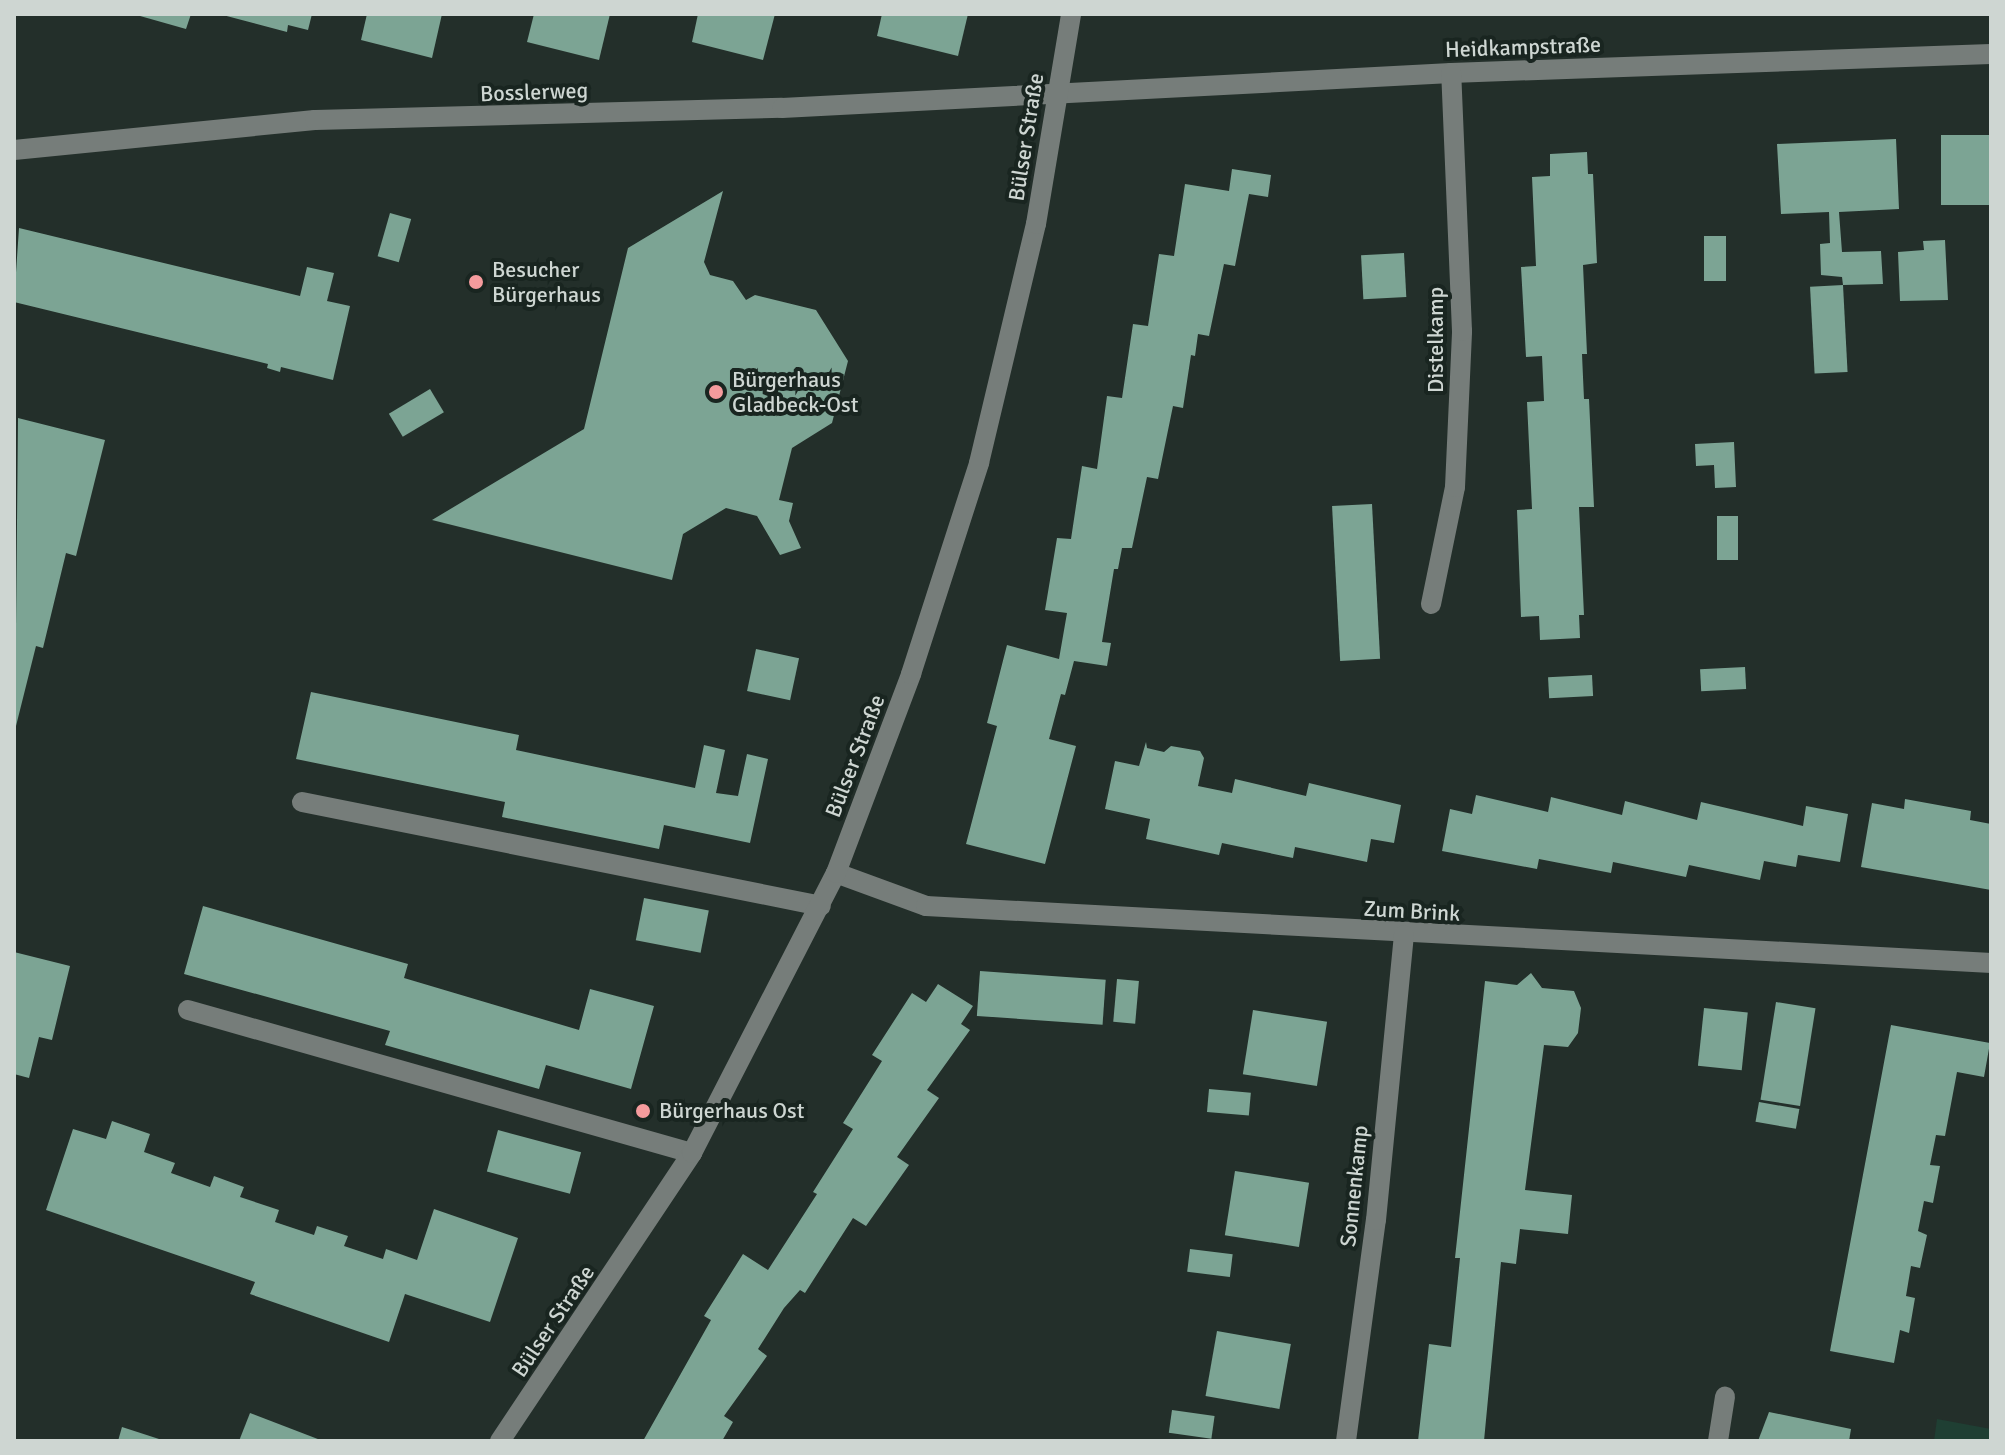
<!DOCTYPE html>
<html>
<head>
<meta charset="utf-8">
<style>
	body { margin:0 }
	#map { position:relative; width:2005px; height:1455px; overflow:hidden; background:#232f2a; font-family:Signika,sans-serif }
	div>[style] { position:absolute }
	.green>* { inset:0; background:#1f3f33 }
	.building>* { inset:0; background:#7ca494; transform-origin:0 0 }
	.minor>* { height:20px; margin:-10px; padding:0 10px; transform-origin:10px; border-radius:10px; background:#767d7a }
	.dots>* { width:22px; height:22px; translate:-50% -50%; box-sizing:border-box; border:4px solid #192520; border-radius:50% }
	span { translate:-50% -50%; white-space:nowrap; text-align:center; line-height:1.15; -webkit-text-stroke:8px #192520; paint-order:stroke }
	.street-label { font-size:22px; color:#ced6d2 }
	.poi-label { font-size:22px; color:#ced6d2 }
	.left { translate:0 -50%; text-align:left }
	.frame { position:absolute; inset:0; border:16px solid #ced6d2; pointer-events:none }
</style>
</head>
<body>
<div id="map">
	<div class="green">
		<i style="clip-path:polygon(1937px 1419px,1991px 1429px,1991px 1441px,1934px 1441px)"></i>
	</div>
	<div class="building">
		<i style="clip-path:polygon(133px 14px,191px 14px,186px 29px)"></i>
		<i style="clip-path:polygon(219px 14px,312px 14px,308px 30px,288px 25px,287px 32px)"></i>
		<i style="clip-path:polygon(367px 14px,442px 14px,432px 58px,361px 40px)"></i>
		<i style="clip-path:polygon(534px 14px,610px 14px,599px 60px,527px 42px)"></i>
		<i style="clip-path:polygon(698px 14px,775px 14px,763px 60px,692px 42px)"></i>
		<i style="clip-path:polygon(882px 14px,968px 14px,958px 56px,877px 36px)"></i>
		<i style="left:1991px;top:135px;width:70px;height:50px;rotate:90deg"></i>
		<i style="clip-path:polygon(1896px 139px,1899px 209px,1839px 212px,1842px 252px,1881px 251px,1883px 284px,1843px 285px,1842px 277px,1821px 275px,1820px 244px,1830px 243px,1829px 212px,1781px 214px,1777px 144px)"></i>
		<i style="clip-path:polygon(1587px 152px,1588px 174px,1593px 174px,1597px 263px,1583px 265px,1587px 354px,1582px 354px,1583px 377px,1584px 399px,1589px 399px,1594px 507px,1579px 507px,1584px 615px,1579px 615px,1580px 638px,1540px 640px,1539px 616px,1521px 617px,1517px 510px,1532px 509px,1527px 402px,1544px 401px,1542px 356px,1526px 357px,1521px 267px,1536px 266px,1532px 177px,1550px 176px,1550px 154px)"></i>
		<i style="clip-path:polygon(1232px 169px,1271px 175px,1268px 197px,1249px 194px,1235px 266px,1224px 264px,1209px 336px,1198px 334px,1195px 356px,1191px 355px,1183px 408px,1173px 406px,1158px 479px,1147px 477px,1132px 548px,1122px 548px,1118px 569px,1114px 569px,1102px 642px,1111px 643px,1107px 666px,1074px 661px,1065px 695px,1061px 694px,1049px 739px,1076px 746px,1045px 864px,966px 844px,997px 726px,987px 723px,1007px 645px,1059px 659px,1067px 613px,1045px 610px,1057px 538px,1071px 539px,1082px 466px,1097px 469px,1107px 396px,1122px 398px,1133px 324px,1148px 326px,1159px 254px,1174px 256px,1185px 184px,1229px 191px)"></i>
		<i style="clip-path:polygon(723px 191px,704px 262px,710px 275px,733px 281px,746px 300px,755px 295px,816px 310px,848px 361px,832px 423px,792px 448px,779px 500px,793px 503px,789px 521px,801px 548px,780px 555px,757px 516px,726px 508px,683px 534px,672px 580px,432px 520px,584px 429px,628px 248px)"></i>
		<i style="left:390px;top:213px;width:22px;height:45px;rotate:16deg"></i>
		<i style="clip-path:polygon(19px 228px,300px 296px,307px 267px,334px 273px,327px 301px,350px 306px,333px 380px,281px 367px,280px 372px,267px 368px,268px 364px,14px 302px)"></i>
		<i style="left:1704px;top:236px;width:22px;height:45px"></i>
		<i style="clip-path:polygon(1945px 240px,1948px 300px,1900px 301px,1898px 252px,1924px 250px,1923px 241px)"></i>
		<i style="left:1404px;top:253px;width:44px;height:43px;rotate:87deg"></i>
		<i style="left:1843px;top:285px;width:87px;height:33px;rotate:87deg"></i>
		<i style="left:430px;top:389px;width:27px;height:48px;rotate:59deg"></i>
		<i style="clip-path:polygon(18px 418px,105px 440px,76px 556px,66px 553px,43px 648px,36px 646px,15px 730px)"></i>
		<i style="clip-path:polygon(1734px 442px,1736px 487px,1715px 488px,1714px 465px,1696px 466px,1695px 444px)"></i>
		<i style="left:1372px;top:504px;width:155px;height:40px;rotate:87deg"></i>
		<i style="left:1717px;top:516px;width:21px;height:44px"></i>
		<i style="left:756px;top:649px;width:44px;height:43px;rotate:12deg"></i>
		<i style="left:1745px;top:667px;width:22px;height:45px;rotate:87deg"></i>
		<i style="left:1592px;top:675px;width:21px;height:44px;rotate:87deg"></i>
		<i style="clip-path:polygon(311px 692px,519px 735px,516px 750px,695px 788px,704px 745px,725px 750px,716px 793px,738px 796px,747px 754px,768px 759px,750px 843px,664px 825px,659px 849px,502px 817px,505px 802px,296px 759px)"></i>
		<i style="clip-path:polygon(1146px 742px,1147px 748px,1164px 752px,1171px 746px,1200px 751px,1204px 758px,1198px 786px,1232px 793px,1235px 779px,1306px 796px,1309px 783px,1401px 805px,1394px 843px,1371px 839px,1367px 862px,1295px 847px,1293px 858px,1222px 843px,1219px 855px,1146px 839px,1150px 819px,1105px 809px,1115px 761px,1139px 766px)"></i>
		<i style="clip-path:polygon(1476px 795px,1548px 812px,1551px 797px,1622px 815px,1625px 801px,1697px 820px,1701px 802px,1803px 826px,1806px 806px,1848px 814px,1840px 862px,1798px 855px,1796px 867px,1764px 861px,1760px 880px,1689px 865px,1686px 877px,1613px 862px,1611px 873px,1539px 859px,1537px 869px,1442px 851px,1450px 809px,1472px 814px)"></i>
		<i style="clip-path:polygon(1905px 799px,1971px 811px,1970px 820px,1991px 824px,1991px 890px,1861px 867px,1872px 803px,1904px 809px)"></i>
		<i style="left:644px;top:898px;width:66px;height:43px;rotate:11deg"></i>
		<i style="clip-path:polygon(203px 906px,408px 964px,404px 978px,579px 1030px,590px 989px,654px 1006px,631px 1089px,546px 1065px,539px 1089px,385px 1045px,390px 1031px,184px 974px)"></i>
		<i style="clip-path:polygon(14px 952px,70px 966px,52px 1040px,39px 1037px,29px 1078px,14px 1074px)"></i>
		<i style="left:980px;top:971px;width:126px;height:45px;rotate:4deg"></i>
		<i style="clip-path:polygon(1531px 973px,1542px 988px,1574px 991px,1581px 1008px,1578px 1033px,1568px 1047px,1544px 1045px,1525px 1190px,1572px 1195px,1568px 1234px,1520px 1229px,1516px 1264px,1501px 1262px,1484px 1441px,1418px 1441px,1429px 1344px,1451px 1347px,1460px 1258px,1455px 1258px,1485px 981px,1517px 985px)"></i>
		<i style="left:1117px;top:979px;width:22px;height:43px;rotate:5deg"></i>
		<i style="clip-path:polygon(938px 984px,973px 1006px,961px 1024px,970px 1030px,927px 1090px,939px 1098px,897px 1157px,909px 1165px,866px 1226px,853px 1218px,805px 1293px,800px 1290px,784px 1308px,758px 1349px,767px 1356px,724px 1416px,733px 1422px,722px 1441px,643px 1441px,711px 1320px,704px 1316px,743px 1254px,768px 1270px,817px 1194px,813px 1192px,853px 1129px,843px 1123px,882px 1061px,872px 1055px,912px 993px,926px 1002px)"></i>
		<i style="left:1776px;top:1002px;width:40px;height:99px;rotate:9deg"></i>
		<i style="left:1704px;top:1008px;width:44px;height:58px;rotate:6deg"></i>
		<i style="left:1253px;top:1010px;width:75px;height:65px;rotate:9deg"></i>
		<i style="clip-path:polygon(1891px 1025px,1990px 1043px,1984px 1077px,1957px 1072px,1945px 1136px,1936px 1135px,1930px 1165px,1940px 1166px,1933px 1203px,1924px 1201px,1918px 1231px,1927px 1235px,1920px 1268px,1911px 1266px,1906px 1296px,1915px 1298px,1909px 1333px,1900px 1330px,1894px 1363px,1830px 1351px)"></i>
		<i style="left:1209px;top:1089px;width:42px;height:23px;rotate:5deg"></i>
		<i style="left:1759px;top:1102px;width:41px;height:20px;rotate:10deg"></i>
		<i style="clip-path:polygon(112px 1121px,150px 1134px,144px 1152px,175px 1163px,171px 1173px,210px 1187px,214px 1176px,244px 1187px,240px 1197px,279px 1210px,275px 1222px,314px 1235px,317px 1226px,348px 1236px,344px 1246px,383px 1259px,386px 1249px,417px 1260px,434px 1209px,518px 1238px,490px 1322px,405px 1294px,389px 1342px,250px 1294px,255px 1282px,46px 1210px,73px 1129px,106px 1139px)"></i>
		<i style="left:498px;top:1130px;width:86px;height:43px;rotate:15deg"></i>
		<i style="left:1235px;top:1171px;width:75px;height:65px;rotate:9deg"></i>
		<i style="left:1190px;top:1249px;width:43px;height:23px;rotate:7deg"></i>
		<i style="left:1217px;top:1331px;width:75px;height:66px;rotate:10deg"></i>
		<i style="left:1172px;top:1410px;width:43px;height:23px;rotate:8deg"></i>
		<i style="clip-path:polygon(1769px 1412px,1851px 1429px,1849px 1441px,1758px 1441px)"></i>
		<i style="clip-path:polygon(250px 1413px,323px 1441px,239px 1441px)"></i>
		<i style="clip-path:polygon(122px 1427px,159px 1439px,159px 1441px,118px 1441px)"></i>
	</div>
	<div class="minor">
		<i style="left:14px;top:150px;width:302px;rotate:-5.7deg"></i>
		<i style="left:315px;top:120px;width:467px;rotate:-1.5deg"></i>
		<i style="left:782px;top:108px;width:670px;rotate:-2.99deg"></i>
		<i style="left:1451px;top:73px;width:540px;rotate:-2.02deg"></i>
		<i style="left:1431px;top:604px;width:119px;rotate:-78.4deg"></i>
		<i style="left:1455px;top:487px;width:156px;rotate:-87.4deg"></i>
		<i style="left:1462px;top:331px;width:258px;rotate:-92.4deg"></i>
		<i style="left:302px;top:802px;width:529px;rotate:11.33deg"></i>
		<i style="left:836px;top:873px;width:96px;rotate:20.1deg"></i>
		<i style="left:926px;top:906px;width:1067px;rotate:3.06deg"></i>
		<i style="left:188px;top:1010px;width:524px;rotate:15.84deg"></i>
		<i style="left:500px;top:1441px;width:346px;rotate:-56.3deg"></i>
		<i style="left:692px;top:1153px;width:315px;rotate:-62.8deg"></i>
		<i style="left:836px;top:873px;width:213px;rotate:-69.3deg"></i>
		<i style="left:911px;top:674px;width:222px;rotate:-72.1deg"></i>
		<i style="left:979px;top:463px;width:246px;rotate:-76.6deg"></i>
		<i style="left:1036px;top:224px;width:213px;rotate:-80.5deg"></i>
		<i style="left:1346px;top:1441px;width:223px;rotate:-82.3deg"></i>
		<i style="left:1376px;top:1220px;width:286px;rotate:-84.4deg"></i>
		<i style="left:1718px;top:1441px;width:45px;rotate:-81deg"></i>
	</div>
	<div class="dots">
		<i style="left:476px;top:282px;background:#f59b9d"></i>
		<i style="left:716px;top:392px;background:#f59b9d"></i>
		<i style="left:643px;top:1111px;background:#f59b9d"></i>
	</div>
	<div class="street-label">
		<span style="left:1523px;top:47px;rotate:-2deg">Heidkampstraße</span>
		<span style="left:534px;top:92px;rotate:-2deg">Bosslerweg</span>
		<span style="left:1026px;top:137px;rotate:-81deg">Bülser Straße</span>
		<span style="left:1436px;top:340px;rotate:-90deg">Distelkamp</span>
		<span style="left:855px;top:756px;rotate:-69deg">Bülser Straße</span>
		<span style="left:1412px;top:911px;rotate:3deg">Zum Brink</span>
		<span style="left:1354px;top:1186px;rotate:-84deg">Sonnenkamp</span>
		<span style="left:553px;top:1321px;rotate:-56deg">Bülser Straße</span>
	</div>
	<div class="poi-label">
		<span class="left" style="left:492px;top:282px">Besucher<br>Bürgerhaus</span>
		<span class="left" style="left:732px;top:392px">Bürgerhaus<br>Gladbeck-Ost</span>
		<span class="left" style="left:659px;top:1111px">Bürgerhaus Ost</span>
	</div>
	<div class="frame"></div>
</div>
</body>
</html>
